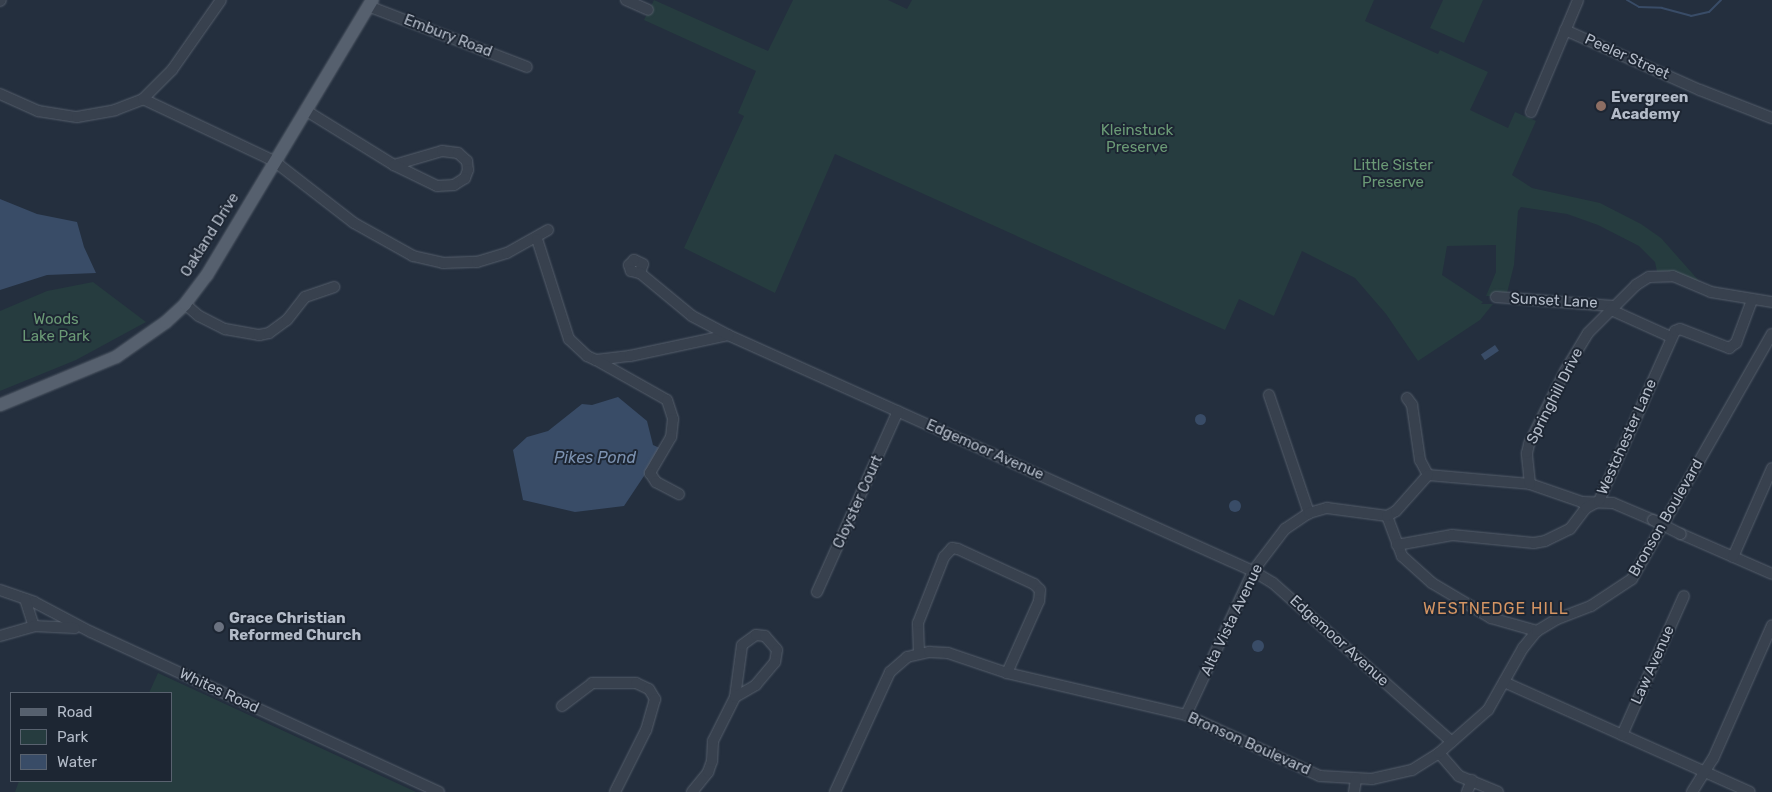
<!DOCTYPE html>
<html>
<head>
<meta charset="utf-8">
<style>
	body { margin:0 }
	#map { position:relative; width:1772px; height:792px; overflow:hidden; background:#242f3e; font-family:Rubik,sans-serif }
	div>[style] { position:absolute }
	.green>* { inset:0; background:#263c3f }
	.water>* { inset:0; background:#394c67; transform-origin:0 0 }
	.round { border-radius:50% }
	.stream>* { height:2px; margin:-1px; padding:0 1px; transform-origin:1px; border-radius:1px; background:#394c67 }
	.roads { filter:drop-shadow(0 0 1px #565f6c) drop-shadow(0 0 1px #565f6c) }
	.minor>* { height:10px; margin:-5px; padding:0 5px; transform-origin:5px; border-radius:5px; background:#38414e }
	.major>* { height:12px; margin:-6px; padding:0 6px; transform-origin:6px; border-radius:6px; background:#56606e }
	.bridges { filter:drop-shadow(0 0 1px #565f6c) drop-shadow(0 0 1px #565f6c) }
	.minor-bridge>* { height:10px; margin:-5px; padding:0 5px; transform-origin:5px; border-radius:5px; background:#38414e }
	.dots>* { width:14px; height:14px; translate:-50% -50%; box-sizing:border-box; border:2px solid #1d2633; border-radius:50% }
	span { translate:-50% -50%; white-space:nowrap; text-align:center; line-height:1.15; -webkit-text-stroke:4px #1d2633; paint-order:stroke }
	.street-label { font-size:15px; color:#b4bcc9 }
	.poi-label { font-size:15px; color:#b4bcc9; font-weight:700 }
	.left { translate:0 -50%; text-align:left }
	.park-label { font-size:15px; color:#6b9a76 }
	.water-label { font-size:16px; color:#7c92b1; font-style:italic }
	.neighbourhood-label { font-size:16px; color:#d59563; letter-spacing:1px }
	.legend { position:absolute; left:10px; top:692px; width:162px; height:90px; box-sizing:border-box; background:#1d2633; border:1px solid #59626f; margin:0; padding:6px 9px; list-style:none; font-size:15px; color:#b4bcc9 }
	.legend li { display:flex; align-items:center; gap:10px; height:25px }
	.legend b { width:25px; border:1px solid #59626f }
</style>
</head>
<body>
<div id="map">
	<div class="green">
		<i style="clip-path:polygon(654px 0,768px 51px,793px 0,888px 0,907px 9px,912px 0,1374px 0,1365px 21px,1438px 54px,1440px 50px,1488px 72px,1470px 110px,1508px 128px,1515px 112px,1536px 121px,1512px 175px,1532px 188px,1600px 203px,1641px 224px,1661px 238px,1700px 282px,1658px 276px,1655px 262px,1639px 246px,1598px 225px,1567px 214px,1521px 207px,1518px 211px,1514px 265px,1506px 297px,1486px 296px,1496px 272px,1496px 245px,1447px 246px,1442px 275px,1483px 302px,1481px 304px,1493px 304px,1480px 320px,1418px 361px,1386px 314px,1355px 278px,1302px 251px,1274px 316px,1239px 299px,1225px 330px,835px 154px,775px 293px,684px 248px,744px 116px,738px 113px,756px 71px,644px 20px)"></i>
		<i style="clip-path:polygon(1443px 0,1483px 0,1464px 43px,1430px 28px)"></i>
		<i style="clip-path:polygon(93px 282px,146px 322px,76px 360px,0 391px,0 311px,47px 291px)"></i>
		<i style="clip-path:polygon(158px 673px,416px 792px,15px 792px,19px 781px,171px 781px,171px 693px,149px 693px)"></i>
	</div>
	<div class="water">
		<i style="clip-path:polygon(0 199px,37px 214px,77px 222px,84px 247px,96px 273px,47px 275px,0 290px)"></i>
		<i style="left:1495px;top:345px;width:7px;height:17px;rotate:56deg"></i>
		<i style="clip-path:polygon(618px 397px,647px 421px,653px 445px,662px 449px,624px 506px,575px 512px,523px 500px,513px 450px,527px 437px,548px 431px,582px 404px,592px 405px)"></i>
		<i class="round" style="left:1194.5px;top:413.5px;width:11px;height:11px"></i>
		<i class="round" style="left:1229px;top:500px;width:12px;height:12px"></i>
		<i class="round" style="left:1252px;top:640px;width:12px;height:12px"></i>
	</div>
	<div class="stream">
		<i style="left:1627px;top:0;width:14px;rotate:30deg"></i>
		<i style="left:1639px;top:7px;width:23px;rotate:2deg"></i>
		<i style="left:1662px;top:8px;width:30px;rotate:15deg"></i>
		<i style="left:1691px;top:16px;width:18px;rotate:-13deg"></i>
		<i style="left:1709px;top:12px;width:17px;rotate:-45deg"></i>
	</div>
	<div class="roads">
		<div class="minor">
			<i style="left:626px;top:0;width:24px;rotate:24deg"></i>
			<i style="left:0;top:1px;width:1px;rotate:-45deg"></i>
			<i style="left:368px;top:6px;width:170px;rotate:21deg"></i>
			<i style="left:1565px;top:30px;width:148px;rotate:24deg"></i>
			<i style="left:1700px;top:90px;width:77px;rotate:21.3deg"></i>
			<i style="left:0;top:94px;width:42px;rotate:24.1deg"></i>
			<i style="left:38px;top:111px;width:39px;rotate:9deg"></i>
			<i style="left:77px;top:117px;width:39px;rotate:-10deg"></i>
			<i style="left:115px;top:110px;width:30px;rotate:-21deg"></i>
			<i style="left:143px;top:99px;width:145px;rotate:25.3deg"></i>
			<i style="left:274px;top:161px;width:101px;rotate:37.8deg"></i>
			<i style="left:354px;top:223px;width:68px;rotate:29.2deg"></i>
			<i style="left:413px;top:256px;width:31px;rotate:13deg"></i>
			<i style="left:443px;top:263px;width:34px;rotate:-2deg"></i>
			<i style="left:477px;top:262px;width:31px;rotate:-17deg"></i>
			<i style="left:507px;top:253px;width:47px;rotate:-29.3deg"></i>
			<i style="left:143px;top:99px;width:41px;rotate:-45deg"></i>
			<i style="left:172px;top:70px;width:85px;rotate:-55deg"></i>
			<i style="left:305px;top:110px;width:105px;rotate:31.7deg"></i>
			<i style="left:394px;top:165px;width:50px;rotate:-16.3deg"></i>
			<i style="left:442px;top:151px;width:16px;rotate:7deg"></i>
			<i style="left:458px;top:153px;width:12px;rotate:42deg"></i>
			<i style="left:467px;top:161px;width:9px;rotate:84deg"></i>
			<i style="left:468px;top:170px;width:9px;rotate:111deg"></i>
			<i style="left:465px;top:178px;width:13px;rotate:148deg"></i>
			<i style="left:454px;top:185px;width:17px;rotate:177deg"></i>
			<i style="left:437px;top:186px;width:48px;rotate:-154deg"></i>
			<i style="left:1531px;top:112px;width:121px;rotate:-67.2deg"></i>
			<i style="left:537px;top:239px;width:105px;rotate:72.3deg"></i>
			<i style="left:569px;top:339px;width:25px;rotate:43deg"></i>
			<i style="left:587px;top:356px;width:10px;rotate:24deg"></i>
			<i style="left:596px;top:360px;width:34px;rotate:-7deg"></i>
			<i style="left:630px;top:356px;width:100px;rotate:-12.1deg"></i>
			<i style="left:728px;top:335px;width:576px;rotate:24.21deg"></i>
			<i style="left:1253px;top:571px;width:23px;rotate:31deg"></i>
			<i style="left:1273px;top:583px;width:239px;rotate:41.6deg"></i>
			<i style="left:640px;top:273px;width:9px;rotate:-72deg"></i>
			<i style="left:643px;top:264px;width:10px;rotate:-156deg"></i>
			<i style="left:634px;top:260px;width:7px;rotate:135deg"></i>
			<i style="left:629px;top:265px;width:6px;rotate:72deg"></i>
			<i style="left:631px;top:271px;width:9px;rotate:13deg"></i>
			<i style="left:640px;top:273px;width:67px;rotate:39.6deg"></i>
			<i style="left:692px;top:316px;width:41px;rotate:27.8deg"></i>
			<i style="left:1496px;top:297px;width:117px;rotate:4.4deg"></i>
			<i style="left:185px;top:304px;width:18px;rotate:41deg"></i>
			<i style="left:199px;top:316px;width:29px;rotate:27deg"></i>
			<i style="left:225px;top:329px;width:35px;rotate:10deg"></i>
			<i style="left:259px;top:335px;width:10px;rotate:-11deg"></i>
			<i style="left:269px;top:333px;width:22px;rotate:-36deg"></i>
			<i style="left:287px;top:320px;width:29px;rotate:-52deg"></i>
			<i style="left:305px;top:297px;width:31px;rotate:-19deg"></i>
			<i style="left:1609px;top:309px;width:68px;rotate:24.3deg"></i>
			<i style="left:596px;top:360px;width:81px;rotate:29.4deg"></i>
			<i style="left:667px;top:400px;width:20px;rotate:72deg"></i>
			<i style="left:673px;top:419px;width:18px;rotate:96deg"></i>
			<i style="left:671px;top:437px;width:42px;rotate:120.3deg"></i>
			<i style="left:650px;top:473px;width:11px;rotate:56deg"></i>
			<i style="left:656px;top:482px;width:26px;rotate:28deg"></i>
			<i style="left:1269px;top:395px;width:125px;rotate:71.3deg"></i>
			<i style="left:1407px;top:398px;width:9px;rotate:54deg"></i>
			<i style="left:1412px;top:405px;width:56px;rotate:81.7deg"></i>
			<i style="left:1420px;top:460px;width:17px;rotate:62deg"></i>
			<i style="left:1428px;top:475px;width:102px;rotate:5deg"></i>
			<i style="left:1530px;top:484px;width:55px;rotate:19.1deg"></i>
			<i style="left:1582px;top:502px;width:31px;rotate:2deg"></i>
			<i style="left:1613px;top:503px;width:43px;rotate:23deg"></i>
			<i style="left:1530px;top:484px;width:31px;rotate:-96deg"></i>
			<i style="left:1527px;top:453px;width:9px;rotate:-77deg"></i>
			<i style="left:1529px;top:444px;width:81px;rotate:-63.7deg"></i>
			<i style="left:1565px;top:371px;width:44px;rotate:-58.8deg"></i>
			<i style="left:1588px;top:333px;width:68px;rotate:-45deg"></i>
			<i style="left:1636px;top:285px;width:15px;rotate:-32deg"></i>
			<i style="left:1649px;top:277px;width:24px;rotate:-2deg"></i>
			<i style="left:1673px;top:276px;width:41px;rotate:22.8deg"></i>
			<i style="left:1711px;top:292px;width:62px;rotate:9.3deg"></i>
			<i style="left:1387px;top:516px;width:43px;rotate:69.4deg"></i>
			<i style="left:1402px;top:556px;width:40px;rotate:42deg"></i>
			<i style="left:1432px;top:583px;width:69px;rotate:30.7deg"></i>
			<i style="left:1491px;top:618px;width:48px;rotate:15.8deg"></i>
			<i style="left:1681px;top:534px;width:99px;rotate:23.7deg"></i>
			<i style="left:1397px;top:545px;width:56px;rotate:-10.3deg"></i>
			<i style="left:1452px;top:535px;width:82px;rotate:5.6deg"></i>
			<i style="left:1534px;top:543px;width:11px;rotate:-10deg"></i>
			<i style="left:1545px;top:541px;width:28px;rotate:-26deg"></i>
			<i style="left:1570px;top:529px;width:26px;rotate:-53deg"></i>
			<i style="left:1586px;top:508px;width:15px;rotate:-28deg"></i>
			<i style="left:1599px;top:501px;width:186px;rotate:-65.9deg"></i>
			<i style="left:1675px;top:331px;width:5px;rotate:-22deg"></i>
			<i style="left:1680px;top:329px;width:53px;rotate:21.2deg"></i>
			<i style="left:1729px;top:348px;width:9px;rotate:-36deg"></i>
			<i style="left:1736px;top:343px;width:46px;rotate:-69.6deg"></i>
			<i style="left:1733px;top:557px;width:97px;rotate:-66.3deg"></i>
			<i style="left:0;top:590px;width:36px;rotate:19deg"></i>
			<i style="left:34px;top:602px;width:64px;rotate:27.8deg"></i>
			<i style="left:91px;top:632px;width:383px;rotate:24.7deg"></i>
			<i style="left:817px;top:592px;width:198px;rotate:-65.9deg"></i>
			<i style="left:25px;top:599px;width:28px;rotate:72deg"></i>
			<i style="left:0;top:636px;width:35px;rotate:-16deg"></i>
			<i style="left:34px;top:626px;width:41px;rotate:2.8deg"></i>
			<i style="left:919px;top:653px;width:30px;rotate:-92deg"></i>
			<i style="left:918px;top:623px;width:71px;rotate:-68.5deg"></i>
			<i style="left:944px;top:557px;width:12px;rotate:-48deg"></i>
			<i style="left:952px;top:548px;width:6px;rotate:9deg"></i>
			<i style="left:958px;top:549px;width:84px;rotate:24.7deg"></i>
			<i style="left:1034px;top:584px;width:8px;rotate:45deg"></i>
			<i style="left:1040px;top:590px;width:11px;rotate:95deg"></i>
			<i style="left:1039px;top:601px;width:79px;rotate:114deg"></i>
			<i style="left:1504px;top:682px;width:269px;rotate:24.1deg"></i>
			<i style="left:562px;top:706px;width:38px;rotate:-37deg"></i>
			<i style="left:592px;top:683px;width:44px"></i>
			<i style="left:636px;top:683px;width:14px;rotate:25deg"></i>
			<i style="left:649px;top:689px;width:12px;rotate:59deg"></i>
			<i style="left:655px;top:699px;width:32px;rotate:106deg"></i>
			<i style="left:646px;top:730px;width:69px;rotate:116.6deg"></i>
			<i style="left:1186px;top:715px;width:159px;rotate:-65deg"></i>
			<i style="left:1253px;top:571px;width:53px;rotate:-52.7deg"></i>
			<i style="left:1285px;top:529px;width:29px;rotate:-34deg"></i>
			<i style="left:1309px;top:513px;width:19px;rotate:-16deg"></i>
			<i style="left:1327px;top:508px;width:61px;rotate:7.6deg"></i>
			<i style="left:1387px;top:516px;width:10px;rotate:-29deg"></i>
			<i style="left:1396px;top:511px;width:48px;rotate:-48.4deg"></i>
			<i style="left:1622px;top:735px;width:152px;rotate:-66deg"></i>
			<i style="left:1439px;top:753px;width:30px;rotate:49deg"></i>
			<i style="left:1459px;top:776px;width:42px;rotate:22.3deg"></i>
			<i style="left:692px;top:792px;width:26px;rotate:-51deg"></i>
			<i style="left:708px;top:772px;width:12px;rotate:-70deg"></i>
			<i style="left:712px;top:761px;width:20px;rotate:-87deg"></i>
			<i style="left:713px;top:741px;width:49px;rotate:-63.4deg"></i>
			<i style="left:735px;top:697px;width:52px;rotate:-82.3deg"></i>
			<i style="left:742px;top:645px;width:17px;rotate:-36deg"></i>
			<i style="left:756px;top:635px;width:9px;rotate:6deg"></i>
			<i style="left:765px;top:636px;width:18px;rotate:49deg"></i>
			<i style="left:777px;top:650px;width:12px;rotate:99deg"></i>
			<i style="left:775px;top:662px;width:30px;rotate:130deg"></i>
			<i style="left:756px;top:685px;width:24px;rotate:150deg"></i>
			<i style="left:835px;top:792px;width:132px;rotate:-65.4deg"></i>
			<i style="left:890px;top:672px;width:23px;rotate:-41deg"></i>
			<i style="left:907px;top:657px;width:23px;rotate:-13deg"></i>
			<i style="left:929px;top:652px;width:19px;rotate:3deg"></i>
			<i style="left:948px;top:653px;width:62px;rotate:18.7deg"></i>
			<i style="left:1007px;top:673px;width:184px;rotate:13.2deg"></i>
			<i style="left:1186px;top:715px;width:147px;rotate:24.5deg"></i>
			<i style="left:1320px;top:776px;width:52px;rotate:3.3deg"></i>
			<i style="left:1372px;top:779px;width:41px;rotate:-12.7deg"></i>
			<i style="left:1412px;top:770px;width:32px;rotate:-32deg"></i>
			<i style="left:1439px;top:753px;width:65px;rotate:-41.3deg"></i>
			<i style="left:1488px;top:710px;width:71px;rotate:-60.6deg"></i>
			<i style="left:1523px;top:648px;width:22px;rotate:-51deg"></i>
			<i style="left:1537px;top:631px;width:23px;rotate:-31deg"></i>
			<i style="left:1557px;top:619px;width:36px;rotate:-21deg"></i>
			<i style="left:1591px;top:606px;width:49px;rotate:-33.4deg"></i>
			<i style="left:1632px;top:579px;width:282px;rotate:-60.3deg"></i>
			<i style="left:1354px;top:792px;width:13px;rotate:-81deg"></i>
			<i style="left:1467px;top:792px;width:13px;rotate:-67deg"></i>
			<i style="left:1692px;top:792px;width:39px;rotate:-58deg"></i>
			<i style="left:1713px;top:759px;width:146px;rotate:-66.2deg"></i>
		</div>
		<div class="major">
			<i style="left:0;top:405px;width:126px;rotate:-22.5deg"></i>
			<i style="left:116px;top:357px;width:61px;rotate:-35deg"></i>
			<i style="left:166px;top:322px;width:26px;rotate:-43deg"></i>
			<i style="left:185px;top:304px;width:36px;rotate:-53deg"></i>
			<i style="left:207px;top:275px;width:321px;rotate:-59deg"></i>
		</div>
	</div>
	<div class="bridges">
		<div class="minor-bridge">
			<i style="left:1653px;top:520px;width:31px;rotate:27deg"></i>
		</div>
	</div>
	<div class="dots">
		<i style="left:1601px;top:106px;background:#8d6e63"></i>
		<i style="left:219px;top:627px;background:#6b7280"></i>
	</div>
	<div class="street-label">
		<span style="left:448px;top:36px;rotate:21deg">Embury Road</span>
		<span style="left:1627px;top:57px;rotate:24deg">Peeler Street</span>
		<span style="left:210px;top:235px;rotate:-58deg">Oakland Drive</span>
		<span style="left:1554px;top:301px;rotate:3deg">Sunset Lane</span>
		<span style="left:1555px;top:396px;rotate:-63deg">Springhill Drive</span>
		<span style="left:1627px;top:437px;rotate:-66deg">Westchester Lane</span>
		<span style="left:985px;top:450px;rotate:24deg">Edgemoor Avenue</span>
		<span style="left:858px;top:502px;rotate:-66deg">Cloyster Court</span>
		<span style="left:1666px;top:518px;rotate:-60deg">Bronson Boulevard</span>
		<span style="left:1232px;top:620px;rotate:-64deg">Alta Vista Avenue</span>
		<span style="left:1339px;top:641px;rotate:42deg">Edgemoor Avenue</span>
		<span style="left:1653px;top:665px;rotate:-66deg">Law Avenue</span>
		<span style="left:219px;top:691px;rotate:25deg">Whites Road</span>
		<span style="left:1249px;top:744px;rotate:24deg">Bronson Boulevard</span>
	</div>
	<div class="poi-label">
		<span class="left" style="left:1611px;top:106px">Evergreen<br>Academy</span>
		<span class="left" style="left:229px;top:627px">Grace Christian<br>Reformed Church</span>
	</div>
	<div class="park-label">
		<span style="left:1137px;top:139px">Kleinstuck<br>Preserve</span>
		<span style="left:1393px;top:174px">Little Sister<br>Preserve</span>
		<span style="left:56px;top:328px">Woods<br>Lake Park</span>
	</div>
	<div class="water-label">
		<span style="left:595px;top:458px">Pikes Pond</span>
	</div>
	<div class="neighbourhood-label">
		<span style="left:1496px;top:609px">WESTNEDGE HILL</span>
	</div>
	<ul class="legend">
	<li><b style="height:6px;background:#56606e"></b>Road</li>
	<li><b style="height:14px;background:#263c3f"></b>Park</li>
	<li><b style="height:14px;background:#394c67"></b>Water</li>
	</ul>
</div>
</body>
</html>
